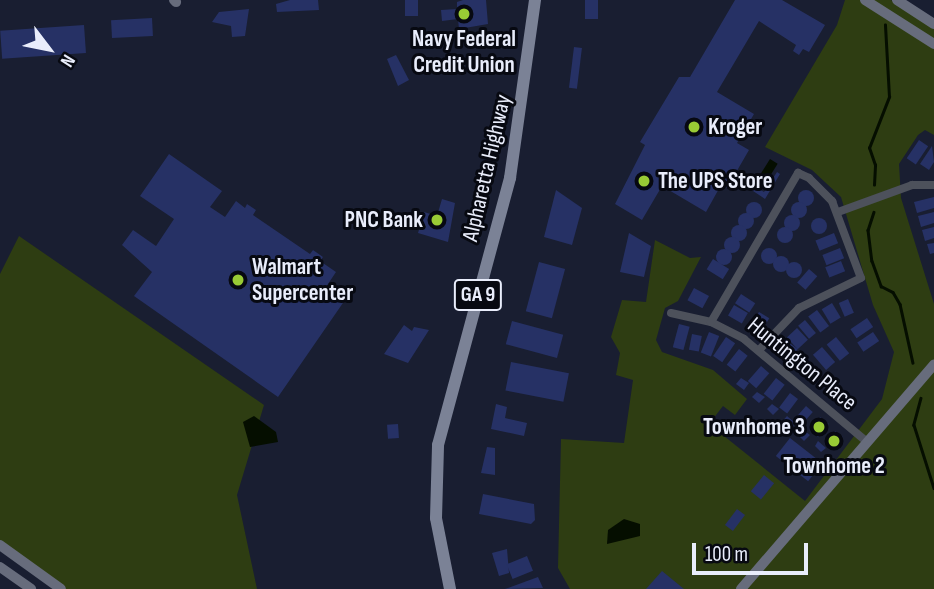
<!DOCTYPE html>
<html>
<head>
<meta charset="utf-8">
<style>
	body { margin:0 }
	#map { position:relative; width:934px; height:589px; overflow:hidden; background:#191e31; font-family:"Sofia Sans Condensed",sans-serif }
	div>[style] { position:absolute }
	.green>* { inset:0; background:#2e3d12 }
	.water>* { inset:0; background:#050e00; transform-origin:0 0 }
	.stream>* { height:2.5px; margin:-1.25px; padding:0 1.25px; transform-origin:1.25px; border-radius:1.25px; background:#050e00 }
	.building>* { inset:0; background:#263165; transform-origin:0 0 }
	.round { border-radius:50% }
	.street>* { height:8px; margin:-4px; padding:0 4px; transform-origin:4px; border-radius:4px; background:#4d515b }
	.secondary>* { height:10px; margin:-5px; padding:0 5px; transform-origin:5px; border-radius:5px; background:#676c7c }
	.primary>* { height:12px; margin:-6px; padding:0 6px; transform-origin:6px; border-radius:6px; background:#7b8296 }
	.dots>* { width:19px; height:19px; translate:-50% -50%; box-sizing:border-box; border:4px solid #070911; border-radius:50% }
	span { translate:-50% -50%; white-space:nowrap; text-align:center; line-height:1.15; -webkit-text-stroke:6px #070911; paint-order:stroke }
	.shield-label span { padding:2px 5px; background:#070911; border:2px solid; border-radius:5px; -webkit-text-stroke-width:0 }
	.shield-label { font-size:21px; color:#e9edfb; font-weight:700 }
	.poi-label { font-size:23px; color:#e9edfb; font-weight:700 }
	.left { translate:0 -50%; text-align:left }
	.right { translate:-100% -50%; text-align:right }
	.street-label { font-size:23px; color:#e9edfb }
	.north { position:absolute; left:14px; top:14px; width:70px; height:70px; -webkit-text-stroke:5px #070911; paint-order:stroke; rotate:122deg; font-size:19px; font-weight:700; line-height:28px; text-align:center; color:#e9edfb }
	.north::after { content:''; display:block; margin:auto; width:24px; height:32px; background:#e9edfb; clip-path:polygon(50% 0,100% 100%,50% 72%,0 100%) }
	.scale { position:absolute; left:692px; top:543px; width:116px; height:32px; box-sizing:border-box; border:4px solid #e9edfb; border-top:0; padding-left:9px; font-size:21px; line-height:24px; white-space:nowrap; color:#e9edfb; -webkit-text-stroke:5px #070911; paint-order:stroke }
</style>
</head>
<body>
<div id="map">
	<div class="green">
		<i style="clip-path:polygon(845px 0,891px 0,934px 28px,934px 135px,925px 130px,918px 135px,899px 164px,901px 198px,934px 304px,934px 589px,570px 589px,558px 568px,561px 439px,624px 443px,633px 380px,616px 375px,620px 353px,611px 337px,622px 300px,646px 302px,655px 240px,690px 258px,701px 257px,678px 301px,665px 308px,656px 340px,662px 352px,713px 370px,747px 399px,735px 415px,723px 406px,709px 424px,805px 501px,882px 399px,894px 352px,873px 305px,841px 197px,812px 170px,765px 147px,837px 25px)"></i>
		<i style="clip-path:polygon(19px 236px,264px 405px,237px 495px,257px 589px,65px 589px,0 541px,0 274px)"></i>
	</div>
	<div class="water">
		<i style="left:770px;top:159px;width:9px;height:25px;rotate:32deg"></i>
		<i style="clip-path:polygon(254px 416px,276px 432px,278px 442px,250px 447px,243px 422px)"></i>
		<i style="clip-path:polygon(624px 519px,640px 524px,640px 536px,607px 544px,608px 530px)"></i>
	</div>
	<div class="stream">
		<i style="left:874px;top:185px;width:20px;rotate:-87deg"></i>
		<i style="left:875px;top:165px;width:18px;rotate:-109deg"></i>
		<i style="left:869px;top:148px;width:55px;rotate:-68.6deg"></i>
		<i style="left:889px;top:97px;width:72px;rotate:-93.2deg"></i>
		<i style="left:874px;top:212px;width:19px;rotate:108deg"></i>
		<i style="left:868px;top:230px;width:31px;rotate:83deg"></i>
		<i style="left:872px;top:261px;width:27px;rotate:70deg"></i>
		<i style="left:881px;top:286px;width:13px;rotate:27deg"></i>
		<i style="left:893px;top:292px;width:14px;rotate:60deg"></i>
		<i style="left:900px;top:304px;width:60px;rotate:77.6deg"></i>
		<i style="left:921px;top:398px;width:28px;rotate:105deg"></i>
		<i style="left:914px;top:425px;width:66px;rotate:72.4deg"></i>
	</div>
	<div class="building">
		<i style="clip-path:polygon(290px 0,318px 0,319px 10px,277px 12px,276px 4px)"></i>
		<i style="left:405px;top:0;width:13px;height:16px"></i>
		<i style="clip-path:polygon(463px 0,486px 0,488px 24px,459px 29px,458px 19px,442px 21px,441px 10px,457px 9px,457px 2px)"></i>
		<i style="left:585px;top:0;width:13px;height:19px"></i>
		<i style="clip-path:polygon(735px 0,782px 0,825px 25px,809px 52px,803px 49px,799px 55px,793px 51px,796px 45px,759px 21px,717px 92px,754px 114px,737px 143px,749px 150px,727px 188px,721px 185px,706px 212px,662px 186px,642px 220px,615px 204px,645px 145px,640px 142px,679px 77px,690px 77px)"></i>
		<i style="clip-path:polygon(249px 9px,245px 36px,232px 37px,231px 26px,212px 22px,219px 12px)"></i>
		<i style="left:152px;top:18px;width:18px;height:41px;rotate:87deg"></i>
		<i style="left:84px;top:25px;width:28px;height:84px;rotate:86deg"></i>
		<i style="left:574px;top:47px;width:8px;height:41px;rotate:7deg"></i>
		<i style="clip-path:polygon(396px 55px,409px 80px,398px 86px,387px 59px)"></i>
		<i style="left:919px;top:140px;width:11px;height:22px;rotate:34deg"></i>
		<i style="clip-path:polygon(932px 146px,934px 162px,929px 170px,920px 164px)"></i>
		<i style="clip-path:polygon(169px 154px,222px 191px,210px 207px,225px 217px,236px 201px,245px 208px,247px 204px,256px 210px,253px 215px,310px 254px,313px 250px,323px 257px,320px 261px,336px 272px,326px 287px,345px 300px,278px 397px,134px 296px,152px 272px,122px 245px,133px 230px,156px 246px,174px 219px,140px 196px)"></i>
		<i style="clip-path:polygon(777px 172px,780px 174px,765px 199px,747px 187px,749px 183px,764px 192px)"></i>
		<i style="clip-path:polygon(556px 190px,582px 208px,572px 245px,544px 237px)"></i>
		<i class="round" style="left:798px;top:190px;width:16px;height:16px"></i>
		<i style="clip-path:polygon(934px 197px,934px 208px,917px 213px,914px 202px)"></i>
		<i style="clip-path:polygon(442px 199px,455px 203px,448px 242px,418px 233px,424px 212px,437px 216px)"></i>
		<i class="round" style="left:746px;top:202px;width:16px;height:16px"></i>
		<i class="round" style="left:791px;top:202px;width:16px;height:16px"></i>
		<i style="clip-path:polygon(934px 212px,934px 223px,921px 227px,918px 216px)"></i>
		<i class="round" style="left:738px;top:213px;width:16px;height:16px"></i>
		<i class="round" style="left:784px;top:215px;width:16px;height:16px"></i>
		<i class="round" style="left:811px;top:218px;width:16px;height:16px"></i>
		<i class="round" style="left:731px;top:225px;width:16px;height:16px"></i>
		<i class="round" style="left:777px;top:227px;width:16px;height:16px"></i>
		<i style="clip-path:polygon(934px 227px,934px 238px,925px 241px,922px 230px)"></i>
		<i style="clip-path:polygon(629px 233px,651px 246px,644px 277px,620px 272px)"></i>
		<i style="left:834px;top:233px;width:11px;height:20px;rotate:68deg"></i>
		<i class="round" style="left:724px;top:237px;width:16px;height:16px"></i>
		<i style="clip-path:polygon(934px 243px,934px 253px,930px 254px,927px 244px)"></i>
		<i style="left:840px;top:248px;width:11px;height:19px;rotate:68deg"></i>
		<i class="round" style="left:761px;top:248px;width:16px;height:16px"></i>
		<i class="round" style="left:716px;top:249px;width:16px;height:16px"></i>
		<i class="round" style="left:773px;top:256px;width:16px;height:16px"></i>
		<i style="left:713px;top:259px;width:19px;height:12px;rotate:32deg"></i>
		<i style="left:841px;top:261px;width:11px;height:17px;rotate:68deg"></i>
		<i style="left:539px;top:262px;width:27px;height:51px;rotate:15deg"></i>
		<i class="round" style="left:786px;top:262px;width:16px;height:16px"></i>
		<i style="left:809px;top:269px;width:11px;height:18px;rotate:41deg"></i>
		<i style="left:694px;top:288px;width:17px;height:14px;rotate:28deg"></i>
		<i style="left:741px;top:294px;width:17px;height:11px;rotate:33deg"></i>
		<i style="left:848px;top:299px;width:15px;height:10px;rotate:67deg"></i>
		<i style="left:832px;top:303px;width:17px;height:12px;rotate:59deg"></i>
		<i style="left:734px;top:305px;width:16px;height:12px;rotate:30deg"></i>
		<i style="left:817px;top:310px;width:20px;height:11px;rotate:53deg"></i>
		<i style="left:759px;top:312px;width:12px;height:16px;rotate:31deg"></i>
		<i style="left:867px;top:318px;width:11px;height:20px;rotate:56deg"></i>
		<i style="left:805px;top:320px;width:17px;height:9px;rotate:50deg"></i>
		<i style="left:512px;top:321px;width:53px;height:24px;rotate:15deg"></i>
		<i style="left:679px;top:324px;width:11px;height:24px;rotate:15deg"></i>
		<i style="clip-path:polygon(404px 325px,412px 331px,414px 327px,429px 330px,408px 363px,384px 354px)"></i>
		<i style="left:797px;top:328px;width:16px;height:14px;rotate:47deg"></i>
		<i style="left:709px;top:332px;width:11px;height:22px;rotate:22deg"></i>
		<i style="left:873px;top:332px;width:11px;height:19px;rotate:56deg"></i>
		<i style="left:692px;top:334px;width:10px;height:16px;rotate:11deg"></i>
		<i style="left:726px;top:337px;width:11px;height:23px;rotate:34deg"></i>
		<i style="left:836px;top:337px;width:21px;height:12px;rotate:51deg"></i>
		<i style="left:784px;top:339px;width:17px;height:12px;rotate:36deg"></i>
		<i style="left:822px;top:347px;width:20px;height:12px;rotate:49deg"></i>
		<i style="left:739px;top:349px;width:11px;height:20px;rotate:38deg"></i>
		<i style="left:807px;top:359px;width:21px;height:11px;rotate:43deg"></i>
		<i style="left:511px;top:362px;width:59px;height:29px;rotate:11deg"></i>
		<i style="left:761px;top:366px;width:11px;height:20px;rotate:41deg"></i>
		<i style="clip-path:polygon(741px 378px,749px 383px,744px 390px,736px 384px)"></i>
		<i style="left:776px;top:378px;width:11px;height:20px;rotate:38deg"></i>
		<i style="clip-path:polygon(757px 392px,765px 397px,759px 403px,752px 397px)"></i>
		<i style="left:790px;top:393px;width:10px;height:18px;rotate:37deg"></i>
		<i style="clip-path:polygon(496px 404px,507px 407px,505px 418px,527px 423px,524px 436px,491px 429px)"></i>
		<i style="clip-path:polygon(772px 404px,779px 409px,773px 415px,767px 409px)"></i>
		<i style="left:806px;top:406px;width:9px;height:18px;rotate:41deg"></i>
		<i style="left:787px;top:416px;width:11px;height:8px;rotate:41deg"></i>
		<i style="left:820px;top:417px;width:11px;height:17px;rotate:38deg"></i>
		<i style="left:398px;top:424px;width:14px;height:11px;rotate:86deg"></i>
		<i style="clip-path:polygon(802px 429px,810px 435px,804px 441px,797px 434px)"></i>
		<i style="left:835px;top:431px;width:10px;height:16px;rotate:37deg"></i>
		<i style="left:790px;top:438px;width:41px;height:23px;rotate:38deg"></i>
		<i style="clip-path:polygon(818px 441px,826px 448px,821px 452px,815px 446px)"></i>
		<i style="clip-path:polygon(487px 447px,495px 448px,495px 475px,481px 473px)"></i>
		<i style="left:764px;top:475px;width:13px;height:21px;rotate:39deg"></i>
		<i style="clip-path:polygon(483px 494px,534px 504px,535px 520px,531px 524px,479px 514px)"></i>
		<i style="left:737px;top:509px;width:10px;height:20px;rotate:37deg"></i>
		<i style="clip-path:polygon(507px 549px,509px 573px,499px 576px,492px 553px)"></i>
		<i style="left:527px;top:556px;width:16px;height:22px;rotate:68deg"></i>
		<i style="clip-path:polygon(662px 571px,684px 589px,646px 589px)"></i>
		<i style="clip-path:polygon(538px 577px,543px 588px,505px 589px)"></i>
	</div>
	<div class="street">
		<i style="left:838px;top:212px;width:79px;rotate:-20deg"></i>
		<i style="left:912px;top:185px;width:22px"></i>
		<i style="left:671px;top:313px;width:41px;rotate:12.7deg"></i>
		<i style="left:711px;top:322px;width:37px;rotate:27deg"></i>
		<i style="left:744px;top:339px;width:158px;rotate:39.9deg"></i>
		<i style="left:711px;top:322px;width:173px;rotate:-59.7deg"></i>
		<i style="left:798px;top:173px;width:12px;rotate:24deg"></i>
		<i style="left:809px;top:178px;width:33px;rotate:45deg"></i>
		<i style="left:832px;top:201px;width:82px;rotate:69.4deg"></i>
		<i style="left:861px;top:278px;width:69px;rotate:154.2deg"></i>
		<i style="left:799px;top:308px;width:58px;rotate:133.6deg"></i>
	</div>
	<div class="secondary">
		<i style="left:174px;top:0;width:3px;rotate:45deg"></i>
		<i style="left:865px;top:0;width:82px;rotate:32.5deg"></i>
		<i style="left:897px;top:0;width:44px;rotate:33deg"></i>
		<i style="left:0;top:545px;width:75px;rotate:35.8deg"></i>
		<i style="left:0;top:567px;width:38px;rotate:35deg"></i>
		<i style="left:741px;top:589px;width:296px;rotate:-49.3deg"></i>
	</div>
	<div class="primary">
		<i style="left:450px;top:589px;width:72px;rotate:-101.2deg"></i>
		<i style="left:436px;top:518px;width:73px;rotate:-88.4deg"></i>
		<i style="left:438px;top:445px;width:277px;rotate:-74.9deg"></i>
		<i style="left:510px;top:178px;width:180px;rotate:-82deg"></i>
	</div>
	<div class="dots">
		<i style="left:464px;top:14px;background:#99cb35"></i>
		<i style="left:694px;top:127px;background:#99cb35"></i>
		<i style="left:644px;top:181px;background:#99cb35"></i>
		<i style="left:437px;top:220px;background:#99cb35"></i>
		<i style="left:238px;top:280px;background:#99cb35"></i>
		<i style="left:819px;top:427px;background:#99cb35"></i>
		<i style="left:834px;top:441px;background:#99cb35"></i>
	</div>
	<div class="shield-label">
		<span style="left:478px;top:295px">GA 9</span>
	</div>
	<div class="poi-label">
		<span style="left:464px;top:52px">Navy Federal<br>Credit Union</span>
		<span class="left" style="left:708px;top:127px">Kroger</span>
		<span class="left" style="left:658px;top:181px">The UPS Store</span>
		<span class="right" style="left:423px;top:220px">PNC Bank</span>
		<span class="left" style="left:252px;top:280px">Walmart<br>Supercenter</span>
		<span class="right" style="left:805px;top:427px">Townhome 3</span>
		<span style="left:834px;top:466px">Townhome 2</span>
	</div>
	<div class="street-label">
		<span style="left:487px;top:168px;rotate:-77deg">Alpharetta Highway</span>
		<span style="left:802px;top:364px;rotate:39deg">Huntington Place</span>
	</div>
	<div class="north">N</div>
	<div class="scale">100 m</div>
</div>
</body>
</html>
